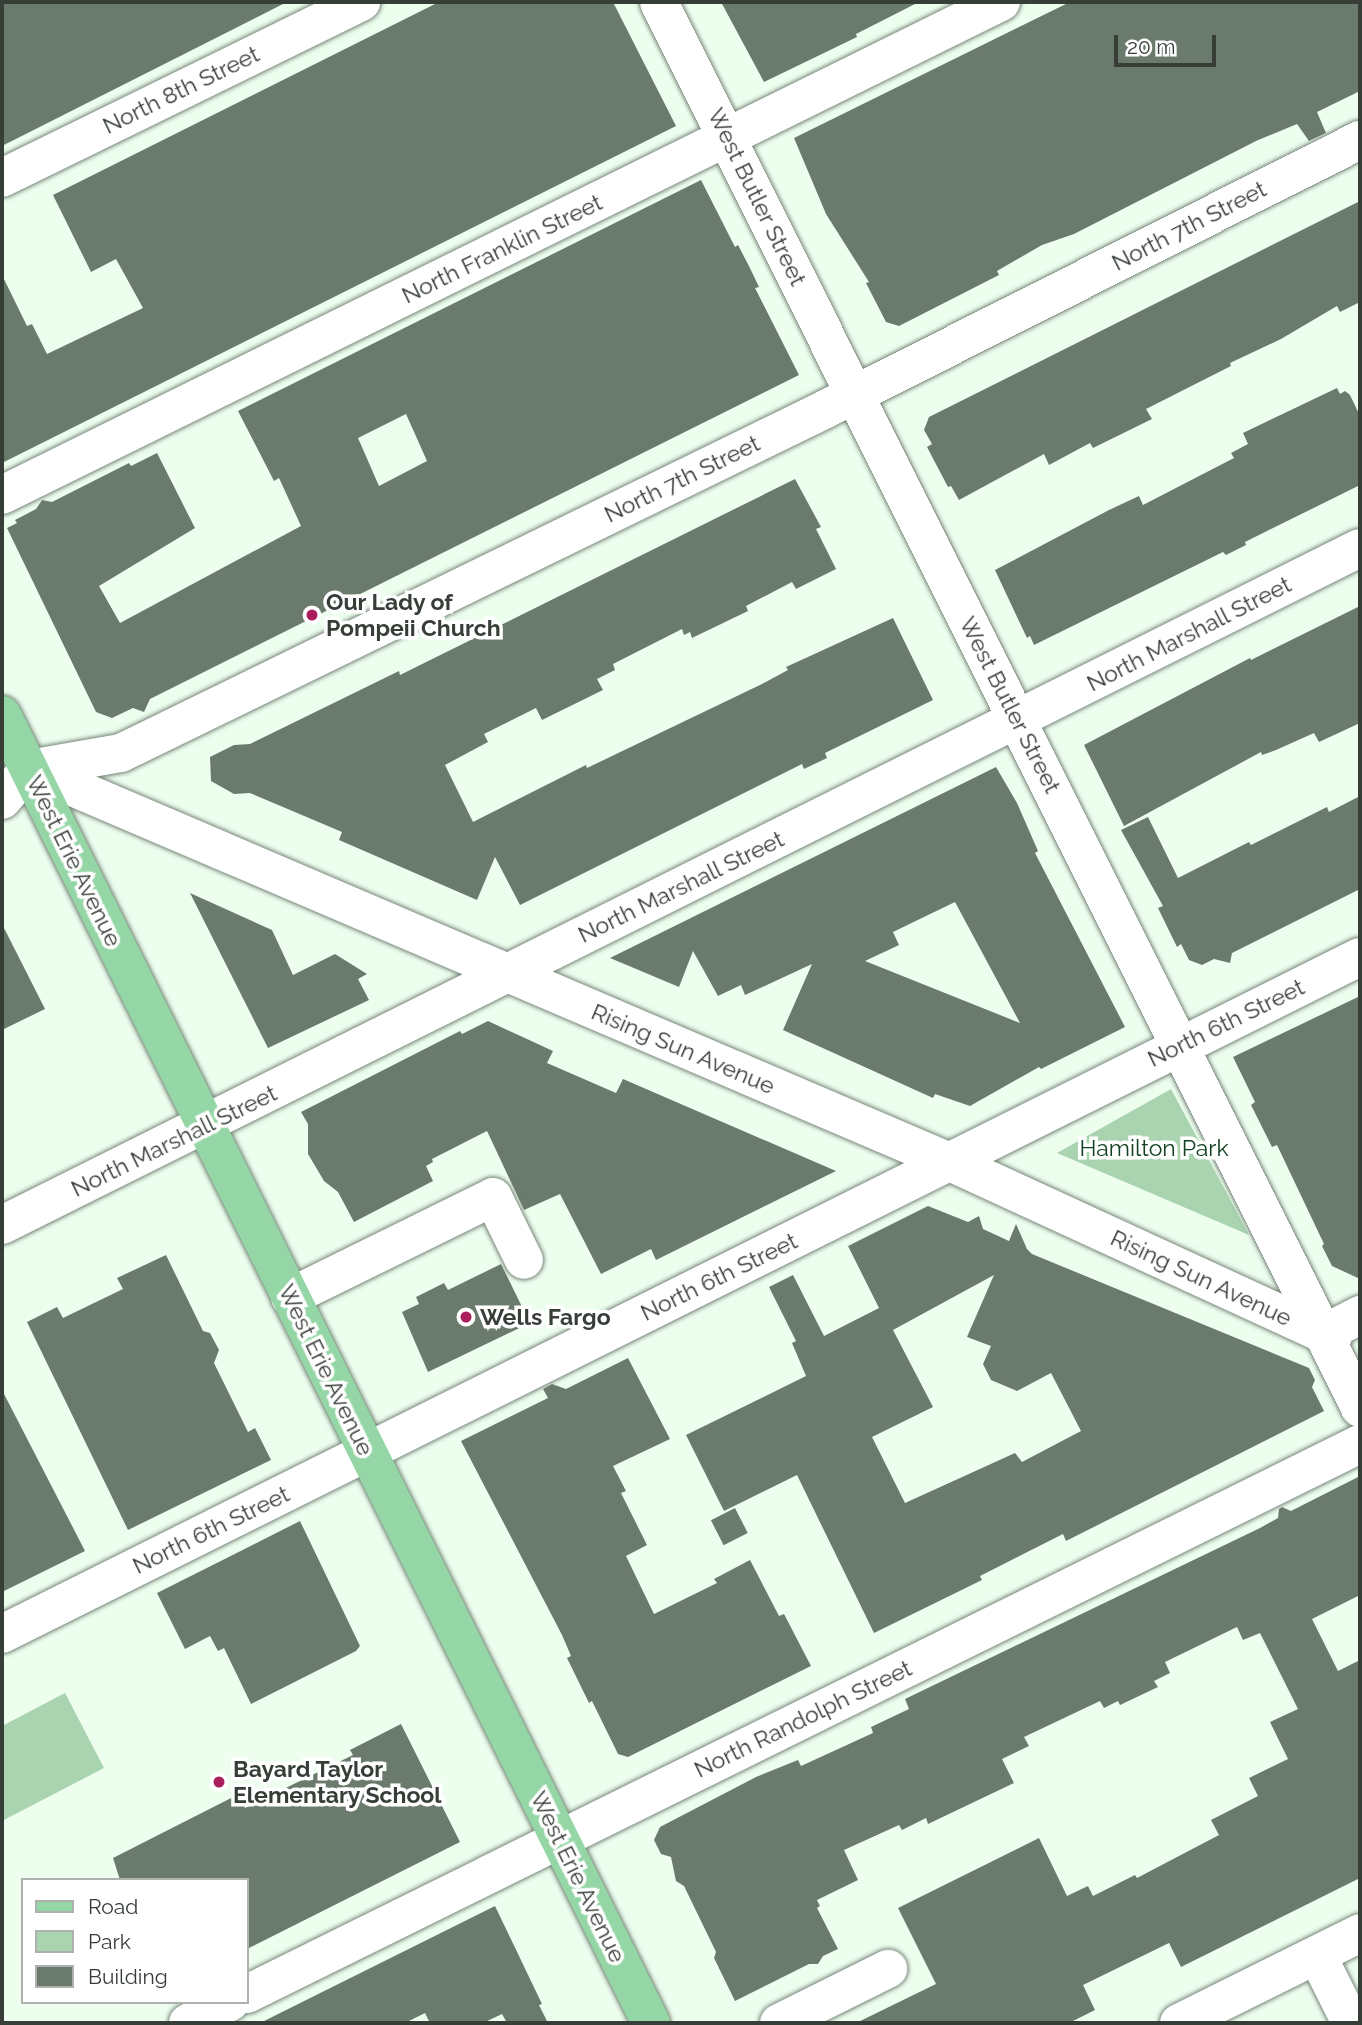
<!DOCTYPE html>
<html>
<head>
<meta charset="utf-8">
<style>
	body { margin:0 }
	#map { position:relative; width:1362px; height:2025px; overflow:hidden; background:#edfeef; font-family:Raleway,sans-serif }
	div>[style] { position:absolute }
	.green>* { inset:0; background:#aad3b0 }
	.building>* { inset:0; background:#6a7a6c; transform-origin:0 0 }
	.roads { filter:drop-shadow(0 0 2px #778679) drop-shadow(0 0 2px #778679) }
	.minor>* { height:38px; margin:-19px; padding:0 19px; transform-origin:19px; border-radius:19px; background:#fff }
	.major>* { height:38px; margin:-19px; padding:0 19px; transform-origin:19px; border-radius:19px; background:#95d6a6 }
	.dots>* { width:19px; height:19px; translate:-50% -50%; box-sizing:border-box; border:4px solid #fff; border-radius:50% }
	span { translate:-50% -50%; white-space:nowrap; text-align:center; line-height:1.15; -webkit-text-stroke:7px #fff; paint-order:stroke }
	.street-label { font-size:23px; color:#373d37 }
	.poi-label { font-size:23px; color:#373d37; font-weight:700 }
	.left { translate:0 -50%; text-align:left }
	.park-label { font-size:23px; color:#134120 }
	.frame { position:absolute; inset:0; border:4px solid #373d37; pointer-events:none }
	.legend { position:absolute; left:21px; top:1878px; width:228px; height:126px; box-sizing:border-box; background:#fff; border:2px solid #afb1af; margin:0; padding:9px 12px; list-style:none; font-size:21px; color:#373d37 }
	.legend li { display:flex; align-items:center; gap:14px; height:35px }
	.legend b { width:35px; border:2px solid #afb1af }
	.scale { position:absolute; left:1114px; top:35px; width:102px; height:32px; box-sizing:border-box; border:4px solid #373d37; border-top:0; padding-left:9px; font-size:21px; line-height:24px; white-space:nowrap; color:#373d37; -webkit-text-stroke:5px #fff; paint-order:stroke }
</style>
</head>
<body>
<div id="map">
	<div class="green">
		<i style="clip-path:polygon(1171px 1089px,1249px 1235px,1057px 1153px)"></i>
		<i style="clip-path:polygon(65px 1693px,104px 1768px,2px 1821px,2px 1726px)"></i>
	</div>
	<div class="building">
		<i style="clip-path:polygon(2px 2px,287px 2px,2px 146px)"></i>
		<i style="clip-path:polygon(439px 2px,613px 2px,676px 126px,2px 463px,2px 275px,27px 326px,32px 324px,47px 354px,143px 308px,116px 259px,91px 272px,53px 195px)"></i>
		<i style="clip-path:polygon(721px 2px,919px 2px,856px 34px,857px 37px,764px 82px)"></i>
		<i style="clip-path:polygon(1070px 2px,1360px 2px,1360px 91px,1317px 112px,1326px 133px,1309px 141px,1297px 124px,1256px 141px,1074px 234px,1042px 245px,997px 271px,999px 275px,899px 326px,886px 322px,866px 283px,869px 282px,826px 214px,794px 138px)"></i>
		<i style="clip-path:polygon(evenodd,701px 180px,735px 247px,738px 245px,750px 268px,759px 287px,755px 288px,799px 375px,150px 699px,144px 712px,133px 708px,112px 718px,96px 712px,7px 528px,17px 523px,15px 520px,36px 509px,42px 500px,52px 502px,129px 463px,131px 466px,157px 453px,195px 528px,99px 586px,120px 623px,301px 526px,279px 478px,274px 481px,238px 411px,701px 180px,406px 414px,427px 461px,379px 486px,358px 438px,406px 414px)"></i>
		<i style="clip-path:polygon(1360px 201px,1360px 302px,1340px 312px,1337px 306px,1281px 339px,1230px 363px,1231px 366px,1146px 409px,1152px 419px,1093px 448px,1090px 443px,1049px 465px,1044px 454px,959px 500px,951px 486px,948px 487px,927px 447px,932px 444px,924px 430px,929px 417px)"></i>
		<i style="clip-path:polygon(1337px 388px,1340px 394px,1345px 391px,1350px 395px,1360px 416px,1360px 485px,1245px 542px,1246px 545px,1226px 555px,1223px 552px,1034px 645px,1030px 636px,1027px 638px,995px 570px,1109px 510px,1139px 496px,1143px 505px,1234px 458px,1231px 453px,1248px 444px,1243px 433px)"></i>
		<i style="clip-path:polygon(795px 479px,821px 527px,816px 529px,836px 569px,796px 589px,792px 582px,746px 606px,748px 611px,692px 638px,690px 632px,684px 635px,682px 629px,613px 664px,615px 670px,597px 679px,603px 690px,542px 720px,536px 708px,484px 734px,488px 742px,445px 765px,473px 822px,586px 765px,587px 768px,762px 684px,788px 670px,786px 667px,893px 618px,933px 700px,825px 753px,827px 758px,804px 769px,802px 764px,520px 905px,495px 857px,477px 900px,339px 840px,342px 832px,250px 793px,234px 794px,211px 781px,210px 757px,234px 745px,250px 744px,399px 671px,400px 675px)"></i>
		<i style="clip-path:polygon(1360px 606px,1360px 723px,1319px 742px,1314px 733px,1276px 750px,1262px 755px,1261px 752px,1124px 826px,1084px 745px,1250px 658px,1251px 660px)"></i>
		<i style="clip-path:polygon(evenodd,996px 767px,1017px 803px,1038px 851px,1035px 853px,1125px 1027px,1041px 1069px,1039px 1067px,970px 1106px,935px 1094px,933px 1098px,783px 1030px,812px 964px,745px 995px,741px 985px,718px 996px,693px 951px,679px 987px,610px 958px,996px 767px,955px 902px,1020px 1023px,865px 961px,899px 945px,893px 932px,955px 902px)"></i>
		<i style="clip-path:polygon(1360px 796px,1360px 889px,1232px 953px,1230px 963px,1214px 959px,1202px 965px,1189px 960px,1181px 944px,1177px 947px,1158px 908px,1163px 906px,1121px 830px,1148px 817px,1178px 878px,1249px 842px,1251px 845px,1327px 807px,1329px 812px)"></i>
		<i style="clip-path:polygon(190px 893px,272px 930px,293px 975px,335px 954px,367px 974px,358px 979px,369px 1000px,268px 1048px)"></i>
		<i style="clip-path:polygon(2px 924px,45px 1009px,2px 1030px)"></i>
		<i style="clip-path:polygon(1360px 996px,1360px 1279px,1332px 1266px,1322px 1246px,1324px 1244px,1277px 1145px,1272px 1147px,1251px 1105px,1255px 1102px,1233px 1057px)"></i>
		<i style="clip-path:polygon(488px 1021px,553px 1051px,547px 1063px,616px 1093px,623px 1079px,836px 1171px,656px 1260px,651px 1249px,601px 1274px,560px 1194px,524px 1210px,487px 1131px,432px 1159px,433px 1162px,426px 1166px,433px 1181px,354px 1222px,338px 1192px,324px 1181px,308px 1154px,308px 1124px,301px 1112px,460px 1031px,462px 1034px)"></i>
		<i style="clip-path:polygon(evenodd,928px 1206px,968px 1222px,979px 1216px,983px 1229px,1009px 1241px,1016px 1224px,1027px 1249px,1032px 1254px,1309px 1368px,1315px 1380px,1312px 1387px,1324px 1411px,1066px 1541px,1063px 1534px,980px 1576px,982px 1580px,874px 1633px,797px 1475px,724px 1511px,686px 1435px,806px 1376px,792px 1343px,796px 1341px,769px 1287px,793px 1275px,824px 1336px,879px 1308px,848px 1246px,928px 1206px,994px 1275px,967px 1337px,991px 1346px,983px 1364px,991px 1380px,1017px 1391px,1051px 1373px,1081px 1431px,1022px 1462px,1015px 1453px,905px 1503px,872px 1437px,933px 1407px,893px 1330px,994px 1275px)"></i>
		<i style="clip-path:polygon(166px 1255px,203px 1331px,210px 1333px,219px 1350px,214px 1363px,248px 1432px,255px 1428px,271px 1460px,128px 1530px,27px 1322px,57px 1307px,63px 1318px,123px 1289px,117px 1278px)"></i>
		<i style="clip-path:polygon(501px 1264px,530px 1323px,428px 1372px,402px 1312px,419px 1304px,416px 1297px,444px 1283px,448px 1290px)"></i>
		<i style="clip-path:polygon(628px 1358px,670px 1439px,613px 1466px,626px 1491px,621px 1493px,647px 1545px,626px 1556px,654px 1614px,717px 1583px,714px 1579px,750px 1560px,779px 1616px,784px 1614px,811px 1666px,628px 1757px,618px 1754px,592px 1701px,589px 1703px,567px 1658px,571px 1656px,562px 1635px,461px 1441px,548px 1398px,543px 1389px,552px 1384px,566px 1389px)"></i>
		<i style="clip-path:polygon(2px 1390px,85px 1551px,2px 1592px)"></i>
		<i style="clip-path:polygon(1360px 1476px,1360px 1595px,1312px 1619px,1338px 1671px,1360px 1660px,1360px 1878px,1181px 1967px,1169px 1943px,1083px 1985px,1095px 2010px,1069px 2023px,856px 2023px,936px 1984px,898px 1908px,1039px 1838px,1067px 1896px,1088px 1886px,1093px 1896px,1135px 1875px,1137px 1878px,1219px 1835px,1211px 1820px,1258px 1796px,1249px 1778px,1288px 1759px,1270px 1722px,1298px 1709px,1260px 1633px,1243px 1640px,1237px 1627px,1165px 1662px,1170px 1673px,1154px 1681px,1158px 1687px,1120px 1705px,1118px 1701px,1104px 1708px,1100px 1701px,1024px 1737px,1029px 1746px,1002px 1759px,1014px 1783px,928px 1824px,926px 1818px,902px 1830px,899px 1825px,844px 1850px,858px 1880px,817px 1900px,820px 1906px,817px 1908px,838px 1949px,823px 1956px,818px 1964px,809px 1964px,735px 2001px,714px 1958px,716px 1952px,684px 1886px,676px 1881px,671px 1857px,661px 1854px,654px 1840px,660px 1827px,756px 1777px,798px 1760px,801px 1766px,873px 1733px,871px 1727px,909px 1709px,905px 1699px,1260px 1528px,1278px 1518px,1279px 1509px,1282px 1507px,1291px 1511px)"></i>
		<i style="left:735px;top:1508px;width:28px;height:27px;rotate:63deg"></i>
		<i style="clip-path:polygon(300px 1521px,360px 1646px,356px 1651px,251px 1704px,224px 1648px,218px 1651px,210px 1636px,185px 1649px,157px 1593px)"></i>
		<i style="clip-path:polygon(401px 1724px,460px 1842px,247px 1949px,247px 1880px,120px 1880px,113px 1858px,239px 1794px,245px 1808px,353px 1755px,350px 1750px)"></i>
		<i style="clip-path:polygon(495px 1906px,542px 2004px,539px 2005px,548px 2023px,507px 2023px,502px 2014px,483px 2023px,430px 2023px,425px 2013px,405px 2023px,260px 2023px)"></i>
	</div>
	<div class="roads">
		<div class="minor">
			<i style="left:659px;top:2px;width:1571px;rotate:63.5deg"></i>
			<i style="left:2px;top:178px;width:400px;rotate:-26.1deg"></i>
			<i style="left:2px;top:495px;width:1114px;rotate:-26.27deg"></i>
			<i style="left:28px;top:768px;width:1003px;rotate:23.14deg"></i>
			<i style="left:950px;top:1162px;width:421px;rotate:24.7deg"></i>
			<i style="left:2px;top:800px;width:41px;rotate:-48.9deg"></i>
			<i style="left:29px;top:769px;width:93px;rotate:-9.9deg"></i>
			<i style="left:121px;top:753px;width:784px;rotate:-26.01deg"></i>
			<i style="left:826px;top:409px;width:598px;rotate:-26.74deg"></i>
			<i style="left:2px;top:1225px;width:1517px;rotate:-26.5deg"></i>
			<i style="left:290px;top:1297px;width:226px;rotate:-26.2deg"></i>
			<i style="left:493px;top:1197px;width:70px;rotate:63.8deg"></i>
			<i style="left:1323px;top:1334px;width:42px;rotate:-27.2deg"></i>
			<i style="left:2px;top:1634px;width:1517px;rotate:-26.5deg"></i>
			<i style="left:1317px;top:1955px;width:76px;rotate:63.4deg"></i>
			<i style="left:247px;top:1994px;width:1241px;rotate:-26.3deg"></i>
			<i style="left:188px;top:2023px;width:47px;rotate:-26.6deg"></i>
			<i style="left:779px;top:2023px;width:122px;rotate:-26.4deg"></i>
			<i style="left:1179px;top:2023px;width:202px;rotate:-26.4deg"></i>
		</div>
		<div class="major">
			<i style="left:2px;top:715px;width:1460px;rotate:63.61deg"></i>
		</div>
	</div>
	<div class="dots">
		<i style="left:312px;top:615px;background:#ab1e5e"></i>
		<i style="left:466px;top:1317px;background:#ab1e5e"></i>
		<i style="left:219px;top:1782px;background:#ab1e5e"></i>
	</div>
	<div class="street-label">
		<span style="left:181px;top:90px;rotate:-26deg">North 8th Street</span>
		<span style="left:757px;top:197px;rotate:64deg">West Butler Street</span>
		<span style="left:1189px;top:226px;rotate:-27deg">North 7th Street</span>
		<span style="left:502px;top:249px;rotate:-26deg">North Franklin Street</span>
		<span style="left:682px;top:479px;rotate:-26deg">North 7th Street</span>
		<span style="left:1189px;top:634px;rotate:-27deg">North Marshall Street</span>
		<span style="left:1010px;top:705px;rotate:63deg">West Butler Street</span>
		<span style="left:74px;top:861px;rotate:64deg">West Erie Avenue</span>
		<span style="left:681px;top:887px;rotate:-26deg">North Marshall Street</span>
		<span style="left:1226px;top:1023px;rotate:-26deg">North 6th Street</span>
		<span style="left:683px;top:1049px;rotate:23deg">Rising Sun Avenue</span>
		<span style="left:174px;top:1141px;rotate:-26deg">North Marshall Street</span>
		<span style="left:719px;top:1277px;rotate:-26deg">North 6th Street</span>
		<span style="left:1201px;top:1278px;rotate:25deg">Rising Sun Avenue</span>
		<span style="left:326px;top:1370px;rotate:64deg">West Erie Avenue</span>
		<span style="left:211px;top:1530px;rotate:-26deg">North 6th Street</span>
		<span style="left:803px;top:1719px;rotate:-26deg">North Randolph Street</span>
		<span style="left:578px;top:1877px;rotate:64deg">West Erie Avenue</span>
	</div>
	<div class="poi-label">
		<span class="left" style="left:326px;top:615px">Our Lady of<br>Pompeii Church</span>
		<span class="left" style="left:480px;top:1317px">Wells Fargo</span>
		<span class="left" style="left:233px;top:1782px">Bayard Taylor<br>Elementary School</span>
	</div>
	<div class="park-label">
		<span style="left:1154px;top:1148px">Hamilton Park</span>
	</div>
	<div class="frame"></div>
	<ul class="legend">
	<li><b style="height:9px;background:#95d6a6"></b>Road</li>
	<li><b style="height:19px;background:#aad3b0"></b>Park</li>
	<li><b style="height:19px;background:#6a7a6c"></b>Building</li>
	</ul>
	<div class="scale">20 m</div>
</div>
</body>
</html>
